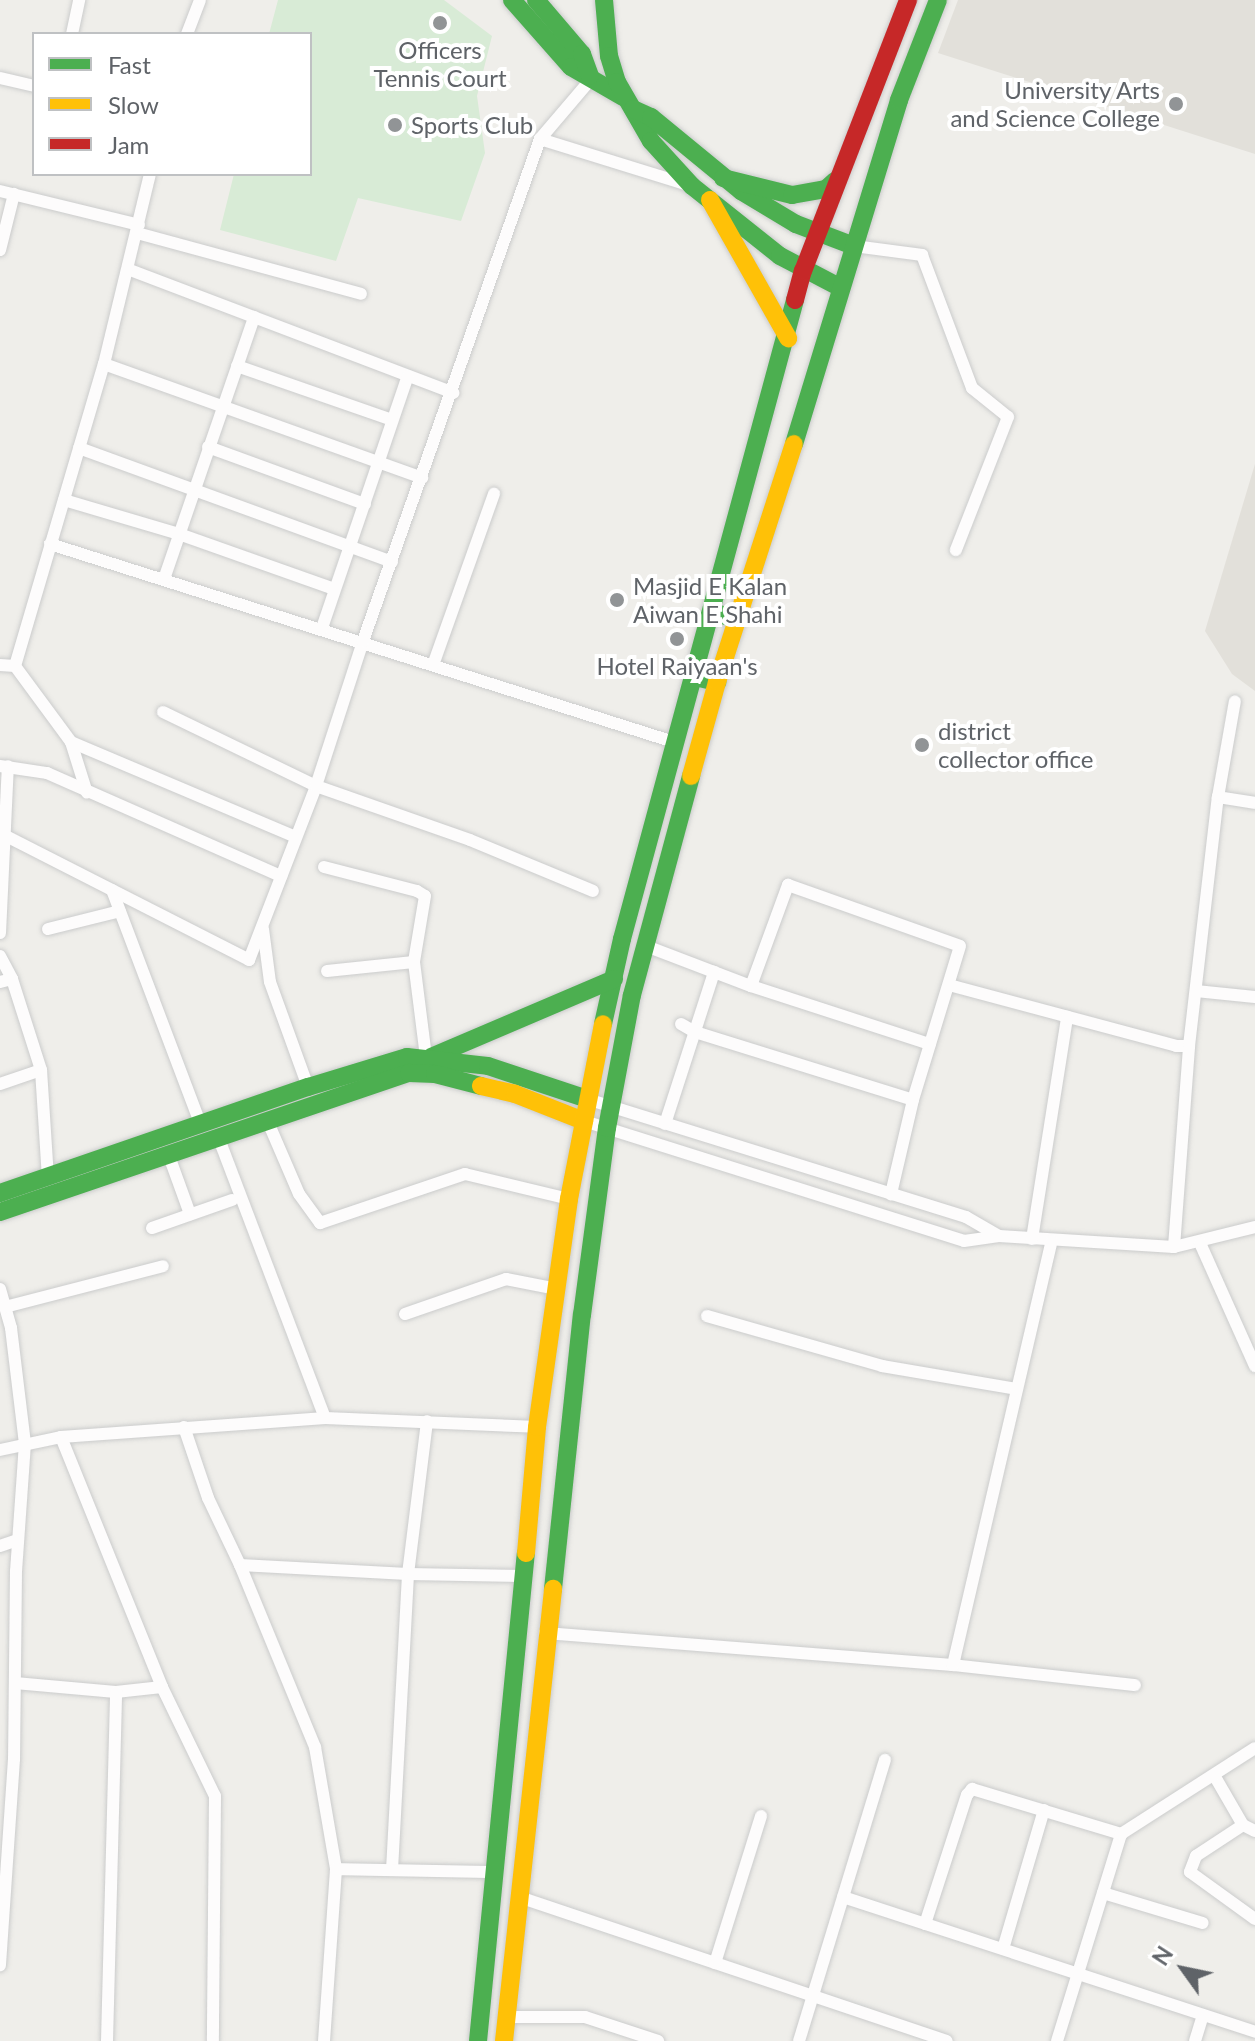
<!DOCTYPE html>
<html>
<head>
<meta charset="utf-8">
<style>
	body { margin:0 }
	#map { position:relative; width:1255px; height:2041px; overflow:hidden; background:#efeeea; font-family:Lato,sans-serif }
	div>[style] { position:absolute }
	.education>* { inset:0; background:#e2e0da }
	.green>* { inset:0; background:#d8ebd6 }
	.roads { filter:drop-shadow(0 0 2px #cbcccc) drop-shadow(0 0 2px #cbcccc) }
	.street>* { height:12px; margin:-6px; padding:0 6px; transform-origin:6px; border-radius:6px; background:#fdfcfc }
	.fast>* { height:18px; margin:-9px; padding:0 9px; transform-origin:9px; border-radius:9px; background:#4caf50 }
	.slow>* { height:18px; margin:-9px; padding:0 9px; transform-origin:9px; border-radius:9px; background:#ffc107 }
	.jam>* { height:18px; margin:-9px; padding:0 9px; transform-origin:9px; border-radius:9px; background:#c62828 }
	.dots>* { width:22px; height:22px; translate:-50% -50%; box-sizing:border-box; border:4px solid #fff; border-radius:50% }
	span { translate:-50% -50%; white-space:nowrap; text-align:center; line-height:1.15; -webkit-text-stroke:8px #fff; paint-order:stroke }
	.poi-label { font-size:24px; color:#5f6368 }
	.right { translate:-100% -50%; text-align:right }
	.left { translate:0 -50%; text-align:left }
	.legend { position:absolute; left:32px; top:32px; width:280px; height:144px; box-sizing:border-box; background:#fff; border:2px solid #bfc1c3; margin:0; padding:10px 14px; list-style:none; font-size:24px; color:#5f6368 }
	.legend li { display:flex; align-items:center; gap:16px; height:40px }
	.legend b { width:40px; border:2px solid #bfc1c3 }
	.north { position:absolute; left:1143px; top:1929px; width:80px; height:80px; -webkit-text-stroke:6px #fff; paint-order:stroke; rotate:303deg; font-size:22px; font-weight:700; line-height:32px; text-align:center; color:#5f6368 }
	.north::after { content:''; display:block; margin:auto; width:28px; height:36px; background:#5f6368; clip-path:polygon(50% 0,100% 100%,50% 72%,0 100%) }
</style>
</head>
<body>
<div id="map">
	<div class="education">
		<i style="clip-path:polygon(958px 0,1255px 0,1255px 154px,938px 53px)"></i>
		<i style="clip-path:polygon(1255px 464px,1255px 691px,1232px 674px,1205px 631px)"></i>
	</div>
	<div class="green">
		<i style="clip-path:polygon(278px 0,444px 0,492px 36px,477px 96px,485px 153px,461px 221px,358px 198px,336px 261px,220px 230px,234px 174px,310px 174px,310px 34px,269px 34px)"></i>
	</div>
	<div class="roads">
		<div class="street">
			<i style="left:72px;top:34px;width:35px;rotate:-78deg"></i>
			<i style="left:187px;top:34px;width:36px;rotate:-69deg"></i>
			<i style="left:0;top:78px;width:35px;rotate:13deg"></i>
			<i style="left:540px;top:139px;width:156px;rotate:17.2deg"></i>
			<i style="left:0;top:191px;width:143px;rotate:13.7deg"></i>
			<i style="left:137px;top:233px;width:232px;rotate:15.2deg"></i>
			<i style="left:854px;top:246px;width:69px;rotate:7.5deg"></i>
			<i style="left:922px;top:255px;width:142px;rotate:69.4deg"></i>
			<i style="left:972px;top:388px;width:46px;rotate:38.9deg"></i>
			<i style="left:1008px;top:417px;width:143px;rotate:111.4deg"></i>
			<i style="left:0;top:250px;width:58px;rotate:-76deg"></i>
			<i style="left:130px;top:270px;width:346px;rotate:20.8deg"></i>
			<i style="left:104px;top:364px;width:338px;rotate:19.7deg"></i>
			<i style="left:237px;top:366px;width:164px;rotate:19.2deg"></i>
			<i style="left:208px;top:447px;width:167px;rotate:20deg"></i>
			<i style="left:79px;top:448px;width:333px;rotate:20deg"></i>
			<i style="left:64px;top:500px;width:120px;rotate:16.5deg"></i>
			<i style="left:179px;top:534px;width:164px;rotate:19.5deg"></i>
			<i style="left:50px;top:544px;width:658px;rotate:17.61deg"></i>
			<i style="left:164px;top:579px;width:277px;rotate:-71deg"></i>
			<i style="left:322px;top:628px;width:266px;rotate:-71.2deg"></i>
			<i style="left:0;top:665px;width:15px;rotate:4deg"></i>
			<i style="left:15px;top:666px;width:315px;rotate:-73.6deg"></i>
			<i style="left:104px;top:364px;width:195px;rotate:-76.4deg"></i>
			<i style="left:433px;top:665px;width:182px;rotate:-70.4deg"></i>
			<i style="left:15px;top:666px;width:94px;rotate:53.6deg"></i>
			<i style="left:71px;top:742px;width:53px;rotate:72.6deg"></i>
			<i style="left:163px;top:712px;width:170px;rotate:25.8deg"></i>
			<i style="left:316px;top:786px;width:163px;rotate:19.3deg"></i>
			<i style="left:470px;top:840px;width:133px;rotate:22.5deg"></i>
			<i style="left:71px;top:742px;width:244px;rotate:22.9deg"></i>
			<i style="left:0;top:766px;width:48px;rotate:8.5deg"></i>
			<i style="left:47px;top:773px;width:256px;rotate:23.8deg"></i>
			<i style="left:1218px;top:797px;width:37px;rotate:9deg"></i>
			<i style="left:6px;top:836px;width:273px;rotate:27deg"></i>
			<i style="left:249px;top:960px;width:186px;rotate:-68.9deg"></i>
			<i style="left:316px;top:786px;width:152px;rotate:-72deg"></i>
			<i style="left:363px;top:641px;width:532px;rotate:-70.58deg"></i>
			<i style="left:540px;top:139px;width:80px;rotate:-49.6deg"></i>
			<i style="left:324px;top:867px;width:96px;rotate:14.5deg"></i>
			<i style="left:417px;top:891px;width:9px;rotate:32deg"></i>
			<i style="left:425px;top:896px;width:67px;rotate:99.5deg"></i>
			<i style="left:112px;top:890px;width:252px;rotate:69.3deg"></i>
			<i style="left:48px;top:929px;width:74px;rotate:-14deg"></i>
			<i style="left:263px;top:929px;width:53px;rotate:82.5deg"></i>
			<i style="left:270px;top:982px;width:112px;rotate:70.1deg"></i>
			<i style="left:0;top:933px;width:167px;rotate:-87.3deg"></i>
			<i style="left:646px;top:946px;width:112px;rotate:20.9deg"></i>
			<i style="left:751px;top:986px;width:188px;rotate:18deg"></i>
			<i style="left:0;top:956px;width:26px;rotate:62deg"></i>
			<i style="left:12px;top:979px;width:12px;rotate:166deg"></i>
			<i style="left:327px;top:971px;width:87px;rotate:-5.9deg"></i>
			<i style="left:414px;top:962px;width:96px;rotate:82.8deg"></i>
			<i style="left:12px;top:979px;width:96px;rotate:72.3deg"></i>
			<i style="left:41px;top:1070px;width:108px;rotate:86.3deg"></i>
			<i style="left:949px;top:985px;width:235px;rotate:15deg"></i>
			<i style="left:1176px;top:1046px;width:13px"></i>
			<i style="left:751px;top:986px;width:108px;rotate:-69.9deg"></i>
			<i style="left:788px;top:885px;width:182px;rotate:19.5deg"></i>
			<i style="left:960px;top:946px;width:161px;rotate:107deg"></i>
			<i style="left:913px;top:1100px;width:97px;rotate:103.2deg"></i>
			<i style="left:1196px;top:991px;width:59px;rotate:5.8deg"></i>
			<i style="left:681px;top:1024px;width:16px;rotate:30deg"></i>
			<i style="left:695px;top:1032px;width:228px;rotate:17.3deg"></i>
			<i style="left:0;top:1084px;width:43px;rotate:-18.9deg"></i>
			<i style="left:587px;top:1099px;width:397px;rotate:17.3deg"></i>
			<i style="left:966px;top:1217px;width:38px;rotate:30deg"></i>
			<i style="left:584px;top:1121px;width:398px;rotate:17.5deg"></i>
			<i style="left:964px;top:1241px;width:35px;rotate:-8deg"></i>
			<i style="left:999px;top:1236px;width:175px;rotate:3.6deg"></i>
			<i style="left:1174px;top:1247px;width:83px;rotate:-13.9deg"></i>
			<i style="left:268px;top:1122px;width:78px;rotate:66.7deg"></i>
			<i style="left:299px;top:1194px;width:36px;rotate:54deg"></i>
			<i style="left:320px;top:1223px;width:153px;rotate:-18.7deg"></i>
			<i style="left:465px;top:1174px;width:107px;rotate:13.5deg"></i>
			<i style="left:665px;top:1124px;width:160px;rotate:-72.1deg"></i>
			<i style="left:219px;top:1139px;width:298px;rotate:69.2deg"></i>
			<i style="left:169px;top:1156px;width:62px;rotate:70.1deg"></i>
			<i style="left:152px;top:1228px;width:85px;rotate:-19.3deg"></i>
			<i style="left:1032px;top:1239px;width:225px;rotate:-81deg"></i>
			<i style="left:1200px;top:1243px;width:135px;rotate:65.9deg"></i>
			<i style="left:1174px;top:1247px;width:202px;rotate:-85.7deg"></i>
			<i style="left:1189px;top:1046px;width:251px;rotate:-83.4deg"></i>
			<i style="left:1218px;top:797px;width:97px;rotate:-80deg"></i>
			<i style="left:0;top:1289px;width:41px;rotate:74.2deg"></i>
			<i style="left:11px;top:1328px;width:116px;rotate:83.1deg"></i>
			<i style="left:25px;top:1443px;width:128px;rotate:94deg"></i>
			<i style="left:16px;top:1571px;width:188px;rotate:90.6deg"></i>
			<i style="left:14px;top:1759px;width:207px;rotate:93.9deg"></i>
			<i style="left:5px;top:1307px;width:163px;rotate:-14.5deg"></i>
			<i style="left:405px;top:1314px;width:107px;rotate:-19.1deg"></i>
			<i style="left:506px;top:1279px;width:52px;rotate:11.1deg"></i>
			<i style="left:707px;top:1316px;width:182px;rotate:15.9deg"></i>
			<i style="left:882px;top:1366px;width:136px;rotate:9.7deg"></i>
			<i style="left:184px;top:1427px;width:75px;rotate:71.3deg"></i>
			<i style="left:208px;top:1498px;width:74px;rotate:64.5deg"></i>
			<i style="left:240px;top:1565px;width:197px;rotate:67.6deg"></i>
			<i style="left:315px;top:1747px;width:124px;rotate:80.2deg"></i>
			<i style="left:61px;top:1437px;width:270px;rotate:68deg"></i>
			<i style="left:162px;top:1687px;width:121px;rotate:64.1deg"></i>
			<i style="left:215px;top:1796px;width:245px;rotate:90.5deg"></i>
			<i style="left:0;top:1450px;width:62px;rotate:-12deg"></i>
			<i style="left:61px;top:1437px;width:265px;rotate:-4.1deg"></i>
			<i style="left:325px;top:1418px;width:212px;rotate:2.4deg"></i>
			<i style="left:0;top:1546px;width:18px;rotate:-19deg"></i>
			<i style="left:240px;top:1565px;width:168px;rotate:3.1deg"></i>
			<i style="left:408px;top:1574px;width:114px;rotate:1deg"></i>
			<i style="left:545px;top:1633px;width:409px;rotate:4.5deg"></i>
			<i style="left:953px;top:1665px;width:183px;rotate:6.3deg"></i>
			<i style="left:953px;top:1665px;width:435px;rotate:-76.9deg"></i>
			<i style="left:15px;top:1683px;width:101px;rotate:5.1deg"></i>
			<i style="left:116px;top:1692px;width:46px;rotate:-6.2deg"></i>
			<i style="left:1214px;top:1775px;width:58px;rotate:59.9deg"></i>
			<i style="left:1243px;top:1825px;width:13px;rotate:27deg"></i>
			<i style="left:1243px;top:1825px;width:56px;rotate:146.6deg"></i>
			<i style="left:1196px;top:1856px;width:17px;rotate:111deg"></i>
			<i style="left:1190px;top:1872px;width:80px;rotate:35.9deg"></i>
			<i style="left:392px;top:1870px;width:296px;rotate:-86.9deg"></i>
			<i style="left:408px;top:1574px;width:154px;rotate:-82.9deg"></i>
			<i style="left:1103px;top:1893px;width:104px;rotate:16.7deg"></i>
			<i style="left:843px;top:1897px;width:434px;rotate:18.1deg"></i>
			<i style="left:522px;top:1898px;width:448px;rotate:18.6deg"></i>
			<i style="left:925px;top:1924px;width:136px;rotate:-72deg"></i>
			<i style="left:967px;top:1795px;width:8px;rotate:-50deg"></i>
			<i style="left:972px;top:1789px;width:156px;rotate:16.8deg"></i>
			<i style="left:1003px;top:1949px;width:145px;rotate:-73.6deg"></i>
			<i style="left:715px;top:1963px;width:154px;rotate:-72.6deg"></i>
			<i style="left:506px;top:2017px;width:79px"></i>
			<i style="left:585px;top:2017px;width:77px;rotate:18.2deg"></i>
			<i style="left:107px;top:2041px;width:349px;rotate:-88.5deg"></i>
			<i style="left:324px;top:2041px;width:172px;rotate:-86deg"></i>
			<i style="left:336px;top:1869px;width:160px;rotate:1.1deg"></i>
			<i style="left:799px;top:2041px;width:294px;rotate:-73deg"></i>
			<i style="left:1057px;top:2041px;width:217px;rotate:-72.8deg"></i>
			<i style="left:1121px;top:1834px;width:159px;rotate:-32.7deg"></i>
			<i style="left:1195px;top:2041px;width:27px;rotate:-73deg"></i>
		</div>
		<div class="fast">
			<i style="left:512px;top:0;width:89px;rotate:48.6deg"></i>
			<i style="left:571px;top:67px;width:60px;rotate:30deg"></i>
			<i style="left:536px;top:0;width:71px;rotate:49.6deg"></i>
			<i style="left:582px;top:54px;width:23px;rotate:70deg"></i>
			<i style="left:604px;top:0;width:56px;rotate:84.9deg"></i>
			<i style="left:609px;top:56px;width:27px;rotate:73deg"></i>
			<i style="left:617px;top:82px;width:68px;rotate:60deg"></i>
			<i style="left:651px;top:141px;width:61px;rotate:47.7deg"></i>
			<i style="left:692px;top:186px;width:112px;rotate:38.5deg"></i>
			<i style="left:780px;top:256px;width:69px;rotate:27.7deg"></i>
			<i style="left:633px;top:109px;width:20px;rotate:24deg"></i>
			<i style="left:651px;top:117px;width:117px;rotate:39.4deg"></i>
			<i style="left:741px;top:191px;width:64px;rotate:31deg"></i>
			<i style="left:796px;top:224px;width:62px;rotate:20.8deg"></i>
			<i style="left:723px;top:178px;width:71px;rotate:13.8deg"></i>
			<i style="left:792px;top:195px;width:35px;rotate:-10deg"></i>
			<i style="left:826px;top:189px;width:12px;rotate:-42deg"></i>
			<i style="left:794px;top:444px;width:360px;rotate:-73deg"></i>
			<i style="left:899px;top:100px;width:107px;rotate:-68.7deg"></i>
			<i style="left:712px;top:612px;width:26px;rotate:16deg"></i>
			<i style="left:695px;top:677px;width:23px;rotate:13deg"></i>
			<i style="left:603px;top:1024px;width:87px;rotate:-77.4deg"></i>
			<i style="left:622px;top:939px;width:662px;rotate:-74.85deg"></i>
			<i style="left:431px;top:1057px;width:199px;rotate:-23.1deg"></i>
			<i style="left:0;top:1193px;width:326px;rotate:-19deg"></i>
			<i style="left:308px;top:1087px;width:103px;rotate:-16.9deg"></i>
			<i style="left:407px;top:1057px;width:81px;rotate:6.3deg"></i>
			<i style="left:488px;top:1066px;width:104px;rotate:18.4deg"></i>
			<i style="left:0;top:1212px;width:432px;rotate:-18.8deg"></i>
			<i style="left:409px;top:1073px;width:26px;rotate:2deg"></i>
			<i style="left:435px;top:1074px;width:48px;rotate:14.6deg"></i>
			<i style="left:553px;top:1589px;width:276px;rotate:-84deg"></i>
			<i style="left:582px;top:1315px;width:189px;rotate:-82.4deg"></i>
			<i style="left:607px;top:1128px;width:135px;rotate:-79.4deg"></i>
			<i style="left:632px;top:995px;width:227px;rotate:-74.9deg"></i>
			<i style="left:478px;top:2041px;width:490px;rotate:-84.4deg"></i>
		</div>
		<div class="slow">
			<i style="left:710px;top:200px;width:159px;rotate:60.5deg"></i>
			<i style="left:691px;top:776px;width:98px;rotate:-74.5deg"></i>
			<i style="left:717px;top:682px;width:250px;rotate:-72.1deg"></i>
			<i style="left:481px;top:1086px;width:35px;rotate:13deg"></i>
			<i style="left:515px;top:1094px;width:74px;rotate:21.4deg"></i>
			<i style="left:526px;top:1553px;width:126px;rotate:-85deg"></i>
			<i style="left:537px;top:1427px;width:230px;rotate:-82deg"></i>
			<i style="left:569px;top:1199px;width:178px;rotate:-79deg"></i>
			<i style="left:504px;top:2041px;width:455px;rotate:-83.8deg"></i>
		</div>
		<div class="jam">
			<i style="left:795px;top:300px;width:30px;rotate:-75deg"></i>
			<i style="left:803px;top:271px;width:291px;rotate:-68.8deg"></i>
		</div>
	</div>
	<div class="dots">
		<i style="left:440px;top:23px;background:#919496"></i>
		<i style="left:1176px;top:104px;background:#919496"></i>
		<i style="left:395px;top:125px;background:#919496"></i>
		<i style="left:617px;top:600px;background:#919496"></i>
		<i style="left:677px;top:639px;background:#919496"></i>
		<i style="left:922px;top:745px;background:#919496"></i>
	</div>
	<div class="poi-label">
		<span style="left:440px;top:64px">Officers<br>Tennis Court</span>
		<span class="right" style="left:1160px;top:104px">University Arts<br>and Science College</span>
		<span class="left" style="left:411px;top:125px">Sports Club</span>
		<span class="left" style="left:633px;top:600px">Masjid E Kalan<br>Aiwan E Shahi</span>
		<span style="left:677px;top:666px">Hotel Raiyaan's</span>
		<span class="left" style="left:938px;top:745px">district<br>collector office</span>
	</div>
	<ul class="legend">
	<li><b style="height:10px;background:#4caf50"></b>Fast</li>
	<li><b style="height:10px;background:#ffc107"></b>Slow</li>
	<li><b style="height:10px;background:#c62828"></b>Jam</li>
	</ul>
	<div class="north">N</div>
</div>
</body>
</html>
